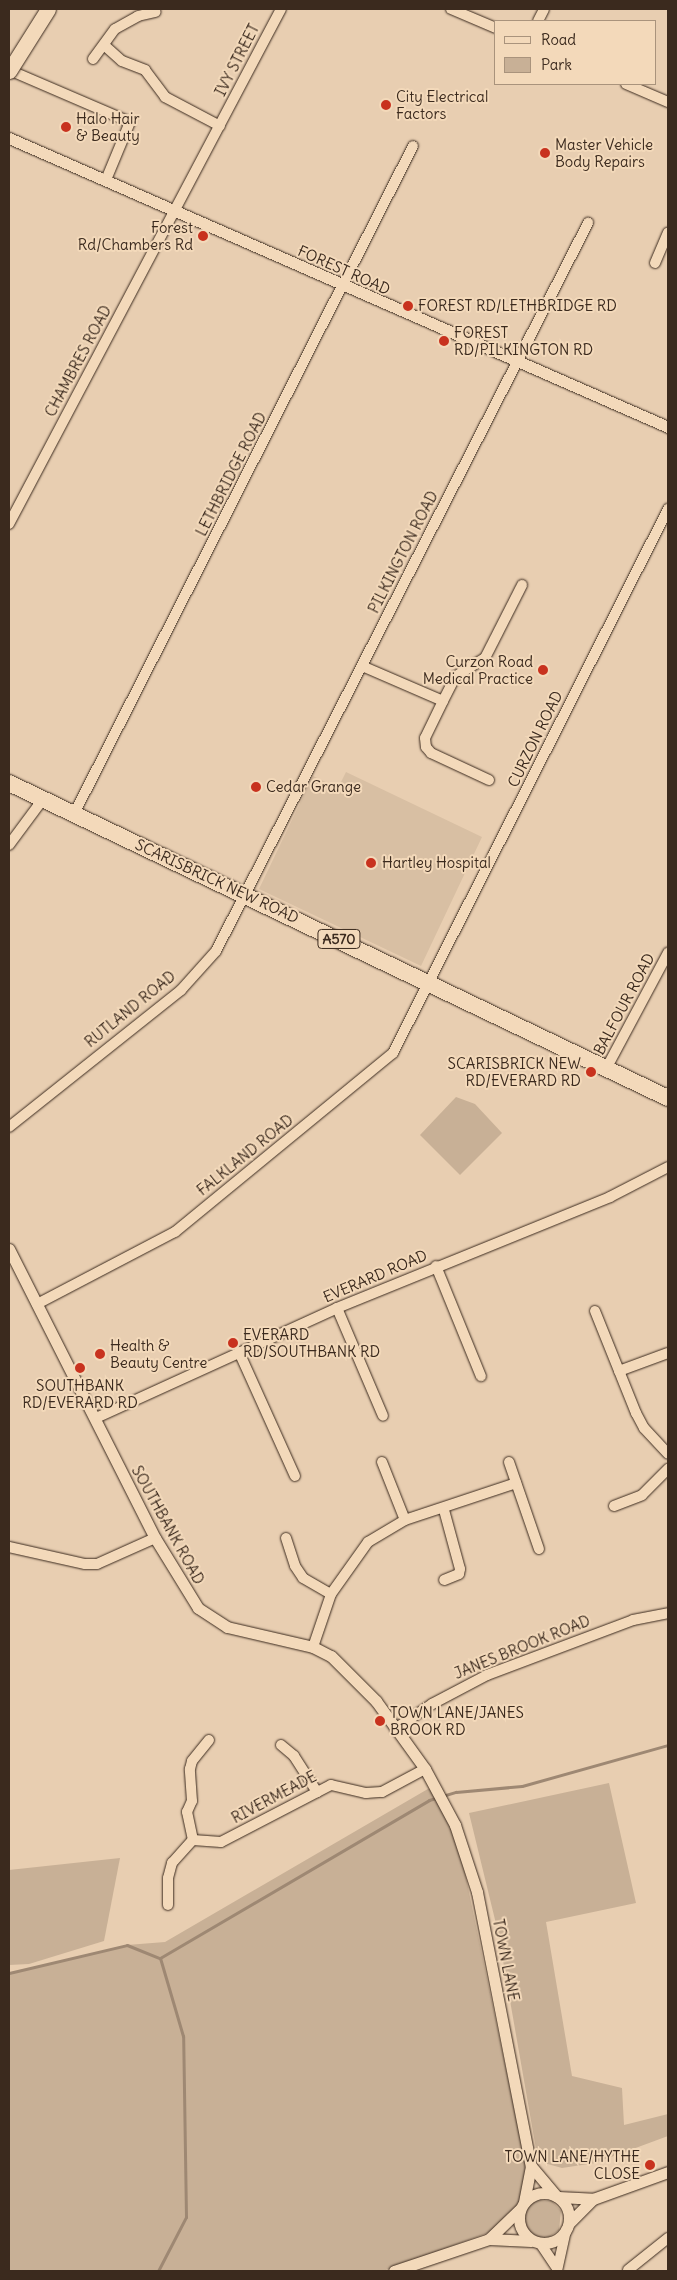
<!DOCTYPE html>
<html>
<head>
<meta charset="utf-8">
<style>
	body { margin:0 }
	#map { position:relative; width:677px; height:2280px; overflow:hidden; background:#e8ceb1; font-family:Delius,sans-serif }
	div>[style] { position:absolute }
	.built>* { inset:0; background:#d8bfa3 }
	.green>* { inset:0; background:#c8b096 }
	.stream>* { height:3px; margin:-1.5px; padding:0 1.5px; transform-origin:1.5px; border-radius:1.5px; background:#9e8873 }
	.roads { filter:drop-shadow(0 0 1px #3b2a1e) drop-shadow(0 0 1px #3b2a1e) }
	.minor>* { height:10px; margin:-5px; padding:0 5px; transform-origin:5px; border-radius:5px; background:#f3d9ba }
	.tertiary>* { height:11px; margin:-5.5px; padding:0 5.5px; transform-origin:5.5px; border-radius:5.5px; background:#f3d9ba }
	.tertiary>.ring { margin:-5.5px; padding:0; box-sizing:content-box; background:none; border:11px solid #f3d9ba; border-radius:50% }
	.trunk>* { height:16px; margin:-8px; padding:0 8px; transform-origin:8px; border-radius:8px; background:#f3d9ba }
	.bridges { filter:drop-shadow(0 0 1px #3b2a1e) drop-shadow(0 0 1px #3b2a1e) }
	.primary-bridge>* { height:15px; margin:-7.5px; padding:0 7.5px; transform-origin:7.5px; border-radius:7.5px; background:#f3d9ba }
	.dots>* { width:14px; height:14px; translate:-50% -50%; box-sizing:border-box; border:2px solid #f3d9ba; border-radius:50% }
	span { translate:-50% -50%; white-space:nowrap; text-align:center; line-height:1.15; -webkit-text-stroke:4px #f3d9ba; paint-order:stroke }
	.shield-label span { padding:1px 4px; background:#f3d9ba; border:1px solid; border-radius:4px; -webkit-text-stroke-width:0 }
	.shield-label { font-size:14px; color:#3b2a1e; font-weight:700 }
	.street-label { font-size:15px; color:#3b2a1e }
	.poi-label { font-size:15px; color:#3b2a1e }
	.left { translate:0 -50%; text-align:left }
	.right { translate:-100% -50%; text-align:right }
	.frame { position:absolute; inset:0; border:10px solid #3b2a1e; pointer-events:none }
	.legend { position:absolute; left:494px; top:20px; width:162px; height:65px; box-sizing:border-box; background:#f3d9ba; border:1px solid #a9937c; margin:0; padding:6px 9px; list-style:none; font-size:15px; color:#3b2a1e }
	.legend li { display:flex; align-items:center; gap:10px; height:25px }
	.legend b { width:25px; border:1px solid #a9937c }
</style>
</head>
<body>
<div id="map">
	<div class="built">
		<i style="clip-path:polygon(346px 772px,482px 837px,421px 966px,259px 889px,313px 776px,338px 788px)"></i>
	</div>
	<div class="green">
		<i style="clip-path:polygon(456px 1097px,475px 1104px,502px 1133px,460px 1175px,420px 1135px)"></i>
		<i style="clip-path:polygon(609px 1783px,636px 1903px,546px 1922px,572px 2076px,622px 2088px,624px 2125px,668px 2114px,668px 2136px,595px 2163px,562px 2168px,544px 2163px,536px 2149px,498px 1932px,469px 1813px)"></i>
		<i style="clip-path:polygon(433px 1786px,455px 1825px,530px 2184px,537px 2200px,552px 2201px,561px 2211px,559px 2230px,549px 2237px,537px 2237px,527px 2230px,523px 2220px,383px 2271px,9px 2271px,9px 1973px,127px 1945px,165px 1942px)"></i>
		<i style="clip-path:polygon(120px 1858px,104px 1941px,29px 1964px,9px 1965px,9px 1870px)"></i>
	</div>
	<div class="stream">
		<i style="left:160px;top:1958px;width:312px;rotate:-30.4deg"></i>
		<i style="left:429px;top:1800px;width:28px;rotate:-17deg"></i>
		<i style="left:456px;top:1792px;width:66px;rotate:-5.2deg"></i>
		<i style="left:522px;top:1786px;width:152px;rotate:-15.7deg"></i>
		<i style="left:9px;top:1973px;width:121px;rotate:-13.3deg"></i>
		<i style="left:127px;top:1945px;width:35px;rotate:22deg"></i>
		<i style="left:158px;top:2271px;width:61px;rotate:-62.6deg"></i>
		<i style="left:186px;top:2217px;width:181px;rotate:-90.9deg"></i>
		<i style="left:183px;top:2036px;width:81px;rotate:-106.4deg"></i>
	</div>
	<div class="roads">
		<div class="minor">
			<i style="left:451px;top:9px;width:49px;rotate:22.9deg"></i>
			<i style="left:538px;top:21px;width:13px;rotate:-63deg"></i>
			<i style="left:104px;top:45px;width:24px;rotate:42deg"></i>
			<i style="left:122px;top:61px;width:25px;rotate:21deg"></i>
			<i style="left:145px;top:70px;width:34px;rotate:53deg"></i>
			<i style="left:165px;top:97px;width:62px;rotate:27.8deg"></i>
			<i style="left:93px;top:59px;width:37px;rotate:-54deg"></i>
			<i style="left:115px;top:29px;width:26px;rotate:-29deg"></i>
			<i style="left:138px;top:16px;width:18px;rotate:-13deg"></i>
			<i style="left:9px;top:70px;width:132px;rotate:23.3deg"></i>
			<i style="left:130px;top:122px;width:63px;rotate:112.5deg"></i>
			<i style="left:626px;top:84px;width:46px;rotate:23.2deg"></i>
			<i style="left:655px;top:263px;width:33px;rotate:-67deg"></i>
			<i style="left:9px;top:524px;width:582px;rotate:-62.16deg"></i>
			<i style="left:362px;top:666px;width:88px;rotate:23.4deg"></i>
			<i style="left:443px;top:701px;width:41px;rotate:115.9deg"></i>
			<i style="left:425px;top:738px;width:9px;rotate:84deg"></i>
			<i style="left:426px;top:747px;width:8px;rotate:50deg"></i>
			<i style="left:431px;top:753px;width:64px;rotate:25deg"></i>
			<i style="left:443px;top:701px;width:28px;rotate:-63deg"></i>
			<i style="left:456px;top:676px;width:34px;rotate:-32deg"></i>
			<i style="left:485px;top:658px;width:82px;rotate:-63.1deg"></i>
			<i style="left:74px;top:814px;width:749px;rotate:-63.09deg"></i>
			<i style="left:9px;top:845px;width:57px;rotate:-53.5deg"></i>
			<i style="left:606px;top:1069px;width:132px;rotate:-61.9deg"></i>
			<i style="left:9px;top:1127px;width:220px;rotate:-38.5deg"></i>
			<i style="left:181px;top:990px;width:52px;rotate:-48.1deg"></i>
			<i style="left:216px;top:951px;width:818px;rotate:-62.93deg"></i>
			<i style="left:436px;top:1266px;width:119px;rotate:67.8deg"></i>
			<i style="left:37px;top:1304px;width:156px;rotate:-27.6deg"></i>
			<i style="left:175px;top:1232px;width:282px;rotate:-39.4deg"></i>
			<i style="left:393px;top:1053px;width:610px;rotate:-63.18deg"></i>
			<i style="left:337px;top:1308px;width:117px;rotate:66.9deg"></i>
			<i style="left:595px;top:1311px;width:110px;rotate:68.1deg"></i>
			<i style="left:636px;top:1413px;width:17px;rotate:62deg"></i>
			<i style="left:644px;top:1428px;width:35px;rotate:47deg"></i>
			<i style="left:239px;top:1352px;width:136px;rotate:65.7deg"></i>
			<i style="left:619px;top:1371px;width:52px;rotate:-20.2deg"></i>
			<i style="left:96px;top:1418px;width:265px;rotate:-24.5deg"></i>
			<i style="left:337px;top:1308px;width:295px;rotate:-22.1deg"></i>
			<i style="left:610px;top:1197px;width:65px;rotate:-27.3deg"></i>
			<i style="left:382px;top:1462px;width:62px;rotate:68.4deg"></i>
			<i style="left:509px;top:1462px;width:92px;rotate:71deg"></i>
			<i style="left:614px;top:1506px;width:30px;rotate:-21deg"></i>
			<i style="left:642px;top:1495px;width:37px;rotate:-45deg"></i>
			<i style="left:444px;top:1510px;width:61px;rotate:74.8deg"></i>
			<i style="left:460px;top:1569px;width:5px;rotate:101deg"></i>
			<i style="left:459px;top:1574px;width:16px;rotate:158deg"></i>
			<i style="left:286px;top:1538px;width:29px;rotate:72deg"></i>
			<i style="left:295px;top:1566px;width:14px;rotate:56deg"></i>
			<i style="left:303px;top:1578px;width:32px;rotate:30deg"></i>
			<i style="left:9px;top:1547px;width:78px;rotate:12.6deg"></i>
			<i style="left:85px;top:1564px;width:12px"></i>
			<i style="left:97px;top:1564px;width:64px;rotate:-24.1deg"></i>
			<i style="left:313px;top:1647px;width:56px;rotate:-71.2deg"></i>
			<i style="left:331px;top:1594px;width:64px;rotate:-54.6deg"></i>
			<i style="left:368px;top:1542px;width:43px;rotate:-30.7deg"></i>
			<i style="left:405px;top:1520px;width:117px;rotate:-18.4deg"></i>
			<i style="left:395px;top:1729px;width:45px;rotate:-34deg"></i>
			<i style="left:432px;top:1704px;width:62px;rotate:-27.8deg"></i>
			<i style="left:487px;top:1675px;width:156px;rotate:-20.6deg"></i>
			<i style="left:633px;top:1620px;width:36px;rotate:-11deg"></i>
			<i style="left:281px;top:1745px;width:17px;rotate:40deg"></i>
			<i style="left:294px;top:1756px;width:43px;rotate:57.4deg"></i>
			<i style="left:193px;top:1840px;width:29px;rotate:-102deg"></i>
			<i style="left:187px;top:1812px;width:12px;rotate:-66deg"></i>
			<i style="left:192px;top:1801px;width:32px;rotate:-94deg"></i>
			<i style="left:190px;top:1769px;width:8px;rotate:-76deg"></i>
			<i style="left:192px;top:1761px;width:27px;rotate:-51deg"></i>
			<i style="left:168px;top:1905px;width:27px;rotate:-90deg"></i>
			<i style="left:168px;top:1878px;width:16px;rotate:-75deg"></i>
			<i style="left:172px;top:1863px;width:31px;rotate:-48deg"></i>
			<i style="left:193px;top:1840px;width:28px;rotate:4deg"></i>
			<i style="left:221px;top:1842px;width:124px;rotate:-27.4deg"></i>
			<i style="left:331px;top:1785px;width:36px;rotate:13deg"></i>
			<i style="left:366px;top:1793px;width:16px;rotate:-4deg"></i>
			<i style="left:382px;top:1792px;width:49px;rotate:-28.1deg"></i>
			<i style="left:540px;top:2243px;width:30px;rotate:56deg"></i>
			<i style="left:628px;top:2270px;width:51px;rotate:-38.7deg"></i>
			<i style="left:557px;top:2271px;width:42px;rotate:-77.6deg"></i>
		</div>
		<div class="tertiary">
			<i style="left:9px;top:138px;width:720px;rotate:23.68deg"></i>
			<i style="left:9px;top:1249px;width:324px;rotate:63.2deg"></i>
			<i style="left:155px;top:1538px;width:82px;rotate:58.4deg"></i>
			<i style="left:198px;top:1608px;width:35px;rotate:33deg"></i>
			<i style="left:227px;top:1627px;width:88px;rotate:13.1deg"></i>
			<i style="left:313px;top:1647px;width:20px;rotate:27deg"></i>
			<i style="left:331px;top:1656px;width:64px;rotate:45deg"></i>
			<i style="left:376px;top:1701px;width:84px;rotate:54.2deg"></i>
			<i style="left:425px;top:1769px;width:64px;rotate:61.8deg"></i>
			<i style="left:455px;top:1825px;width:71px;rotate:71.8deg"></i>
			<i style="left:477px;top:1892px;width:279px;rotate:78.9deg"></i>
			<i style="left:531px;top:2166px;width:37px;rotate:101deg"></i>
			<i style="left:531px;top:2166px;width:39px;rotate:50deg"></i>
			<i class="ring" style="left:519px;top:2193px;width:39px;height:39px"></i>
			<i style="left:558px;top:2197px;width:35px;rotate:3deg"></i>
			<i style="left:593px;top:2199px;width:80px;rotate:-19.8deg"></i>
			<i style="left:569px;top:2223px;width:34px;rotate:-45deg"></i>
			<i style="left:489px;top:2239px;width:43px;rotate:-44.1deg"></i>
			<i style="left:394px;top:2271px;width:100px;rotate:-18.6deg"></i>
			<i style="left:489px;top:2239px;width:42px;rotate:2.7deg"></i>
		</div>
		<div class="trunk">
			<i style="left:9px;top:783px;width:730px;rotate:25.55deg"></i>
		</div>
	</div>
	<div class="bridges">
		<div class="primary-bridge">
			<i style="left:9px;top:71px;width:73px;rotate:-57.8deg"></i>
		</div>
	</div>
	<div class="dots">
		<i style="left:386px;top:105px;background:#c8321e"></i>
		<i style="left:66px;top:127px;background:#c8321e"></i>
		<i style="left:545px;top:153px;background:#c8321e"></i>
		<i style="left:203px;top:236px;background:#c8321e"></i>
		<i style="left:408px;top:306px;background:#c8321e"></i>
		<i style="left:444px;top:341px;background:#c8321e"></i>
		<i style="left:543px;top:670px;background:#c8321e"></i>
		<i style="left:256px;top:787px;background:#c8321e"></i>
		<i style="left:371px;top:863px;background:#c8321e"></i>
		<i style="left:591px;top:1072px;background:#c8321e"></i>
		<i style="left:233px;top:1343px;background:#c8321e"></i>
		<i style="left:100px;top:1354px;background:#c8321e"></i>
		<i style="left:80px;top:1368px;background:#c8321e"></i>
		<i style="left:380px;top:1721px;background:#c8321e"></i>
		<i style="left:650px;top:2165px;background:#c8321e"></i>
	</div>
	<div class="shield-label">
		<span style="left:339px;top:939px">A570</span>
	</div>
	<div class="street-label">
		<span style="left:237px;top:60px;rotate:-63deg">IVY STREET</span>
		<span style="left:344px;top:270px;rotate:24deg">FOREST ROAD</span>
		<span style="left:78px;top:361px;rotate:-62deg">CHAMBRES ROAD</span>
		<span style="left:231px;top:474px;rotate:-63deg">LETHBRIDGE ROAD</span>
		<span style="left:403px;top:552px;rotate:-63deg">PILKINGTON ROAD</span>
		<span style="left:535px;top:739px;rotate:-64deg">CURZON ROAD</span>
		<span style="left:217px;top:881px;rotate:25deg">SCARISBRICK NEW ROAD</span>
		<span style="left:624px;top:1004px;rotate:-62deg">BALFOUR ROAD</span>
		<span style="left:130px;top:1009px;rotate:-39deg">RUTLAND ROAD</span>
		<span style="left:245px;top:1155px;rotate:-39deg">FALKLAND ROAD</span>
		<span style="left:375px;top:1276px;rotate:-23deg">EVERARD ROAD</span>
		<span style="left:168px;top:1525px;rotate:61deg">SOUTHBANK ROAD</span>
		<span style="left:522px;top:1647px;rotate:-22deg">JANES BROOK ROAD</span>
		<span style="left:274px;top:1797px;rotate:-28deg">RIVERMEADE</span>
		<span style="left:506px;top:1960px;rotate:79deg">TOWN LANE</span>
	</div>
	<div class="poi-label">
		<span class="left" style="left:396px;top:105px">City Electrical<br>Factors</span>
		<span class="left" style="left:76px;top:127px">Halo Hair<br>&amp; Beauty</span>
		<span class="left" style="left:555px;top:153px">Master Vehicle<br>Body Repairs</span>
		<span class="right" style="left:193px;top:236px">Forest<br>Rd/Chambers Rd</span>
		<span class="left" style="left:418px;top:306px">FOREST RD/LETHBRIDGE RD</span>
		<span class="left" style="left:454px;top:341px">FOREST<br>RD/PILKINGTON RD</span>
		<span class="right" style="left:533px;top:670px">Curzon Road<br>Medical Practice</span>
		<span class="left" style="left:266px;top:787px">Cedar Grange</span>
		<span class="left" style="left:382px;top:863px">Hartley Hospital</span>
		<span class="right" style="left:581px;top:1072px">SCARISBRICK NEW<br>RD/EVERARD RD</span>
		<span class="left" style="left:243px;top:1343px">EVERARD<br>RD/SOUTHBANK RD</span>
		<span class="left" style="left:110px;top:1354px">Health &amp;<br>Beauty Centre</span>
		<span style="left:80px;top:1394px">SOUTHBANK<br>RD/EVERARD RD</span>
		<span class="left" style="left:390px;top:1721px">TOWN LANE/JANES<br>BROOK RD</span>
		<span class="right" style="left:640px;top:2165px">TOWN LANE/HYTHE<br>CLOSE</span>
	</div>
	<div class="frame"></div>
	<ul class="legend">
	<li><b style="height:6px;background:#f3d9ba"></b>Road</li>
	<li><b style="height:14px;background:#c8b096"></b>Park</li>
	</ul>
</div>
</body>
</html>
